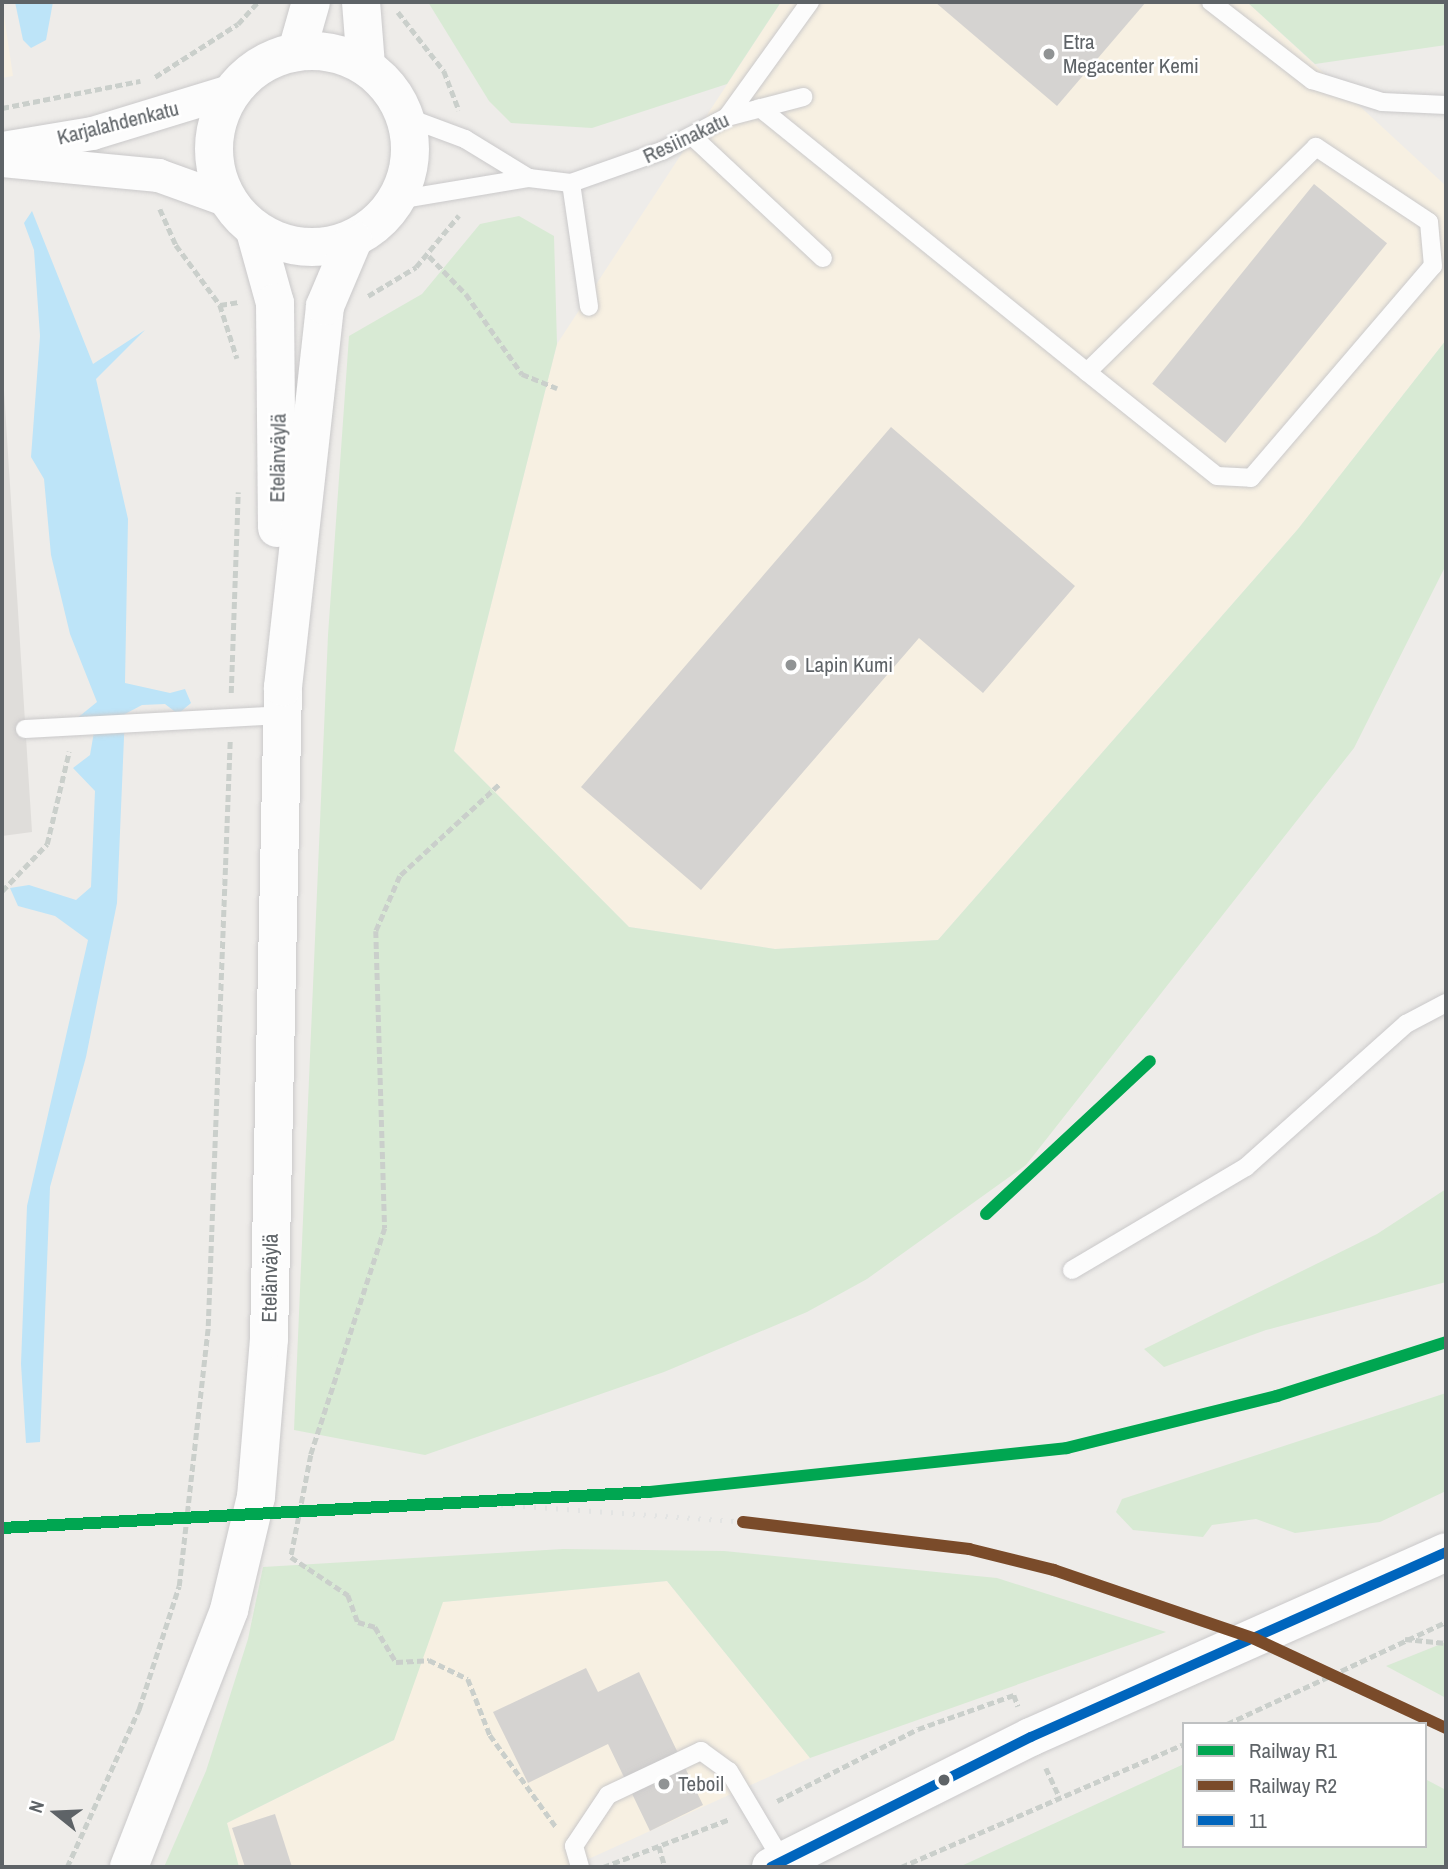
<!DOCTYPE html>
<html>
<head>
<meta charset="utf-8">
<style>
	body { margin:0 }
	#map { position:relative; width:1448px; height:1869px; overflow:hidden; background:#eeece9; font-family:"Archivo Narrow",sans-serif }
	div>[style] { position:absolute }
	.commercial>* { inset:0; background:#f7f0e2 }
	.industrial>* { inset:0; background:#dfddda }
	.green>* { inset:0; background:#d8ead4 }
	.water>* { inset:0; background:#bde4f8 }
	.building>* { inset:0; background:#d5d3d1; transform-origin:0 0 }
	.path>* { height:4.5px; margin-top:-2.25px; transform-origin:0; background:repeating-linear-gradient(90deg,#cacfcb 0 7px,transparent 0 10.5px) }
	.roads { filter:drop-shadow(0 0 2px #cac9ca) drop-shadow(0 0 2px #cac9ca) }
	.lane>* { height:18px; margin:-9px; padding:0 9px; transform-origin:9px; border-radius:9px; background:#fcfcfc }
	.street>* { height:33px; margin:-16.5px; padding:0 16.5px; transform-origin:16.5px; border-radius:16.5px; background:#fcfcfc }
	.secondary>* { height:38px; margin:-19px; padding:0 19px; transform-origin:19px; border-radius:19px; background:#fcfcfc }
	.secondary>.ring { margin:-19px; padding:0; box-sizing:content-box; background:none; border:38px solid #fcfcfc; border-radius:50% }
	.rail>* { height:5px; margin-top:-2.5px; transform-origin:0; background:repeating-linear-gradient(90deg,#e3e4e3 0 2px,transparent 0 11px) }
	.bus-1>* { height:10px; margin:-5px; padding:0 5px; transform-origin:5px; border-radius:5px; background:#0065bd }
	.rail-1>* { height:12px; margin:-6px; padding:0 6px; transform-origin:6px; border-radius:6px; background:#00a651 }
	.rail-2>* { height:12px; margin:-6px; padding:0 6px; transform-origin:6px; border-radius:6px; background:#7a4b2a }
	.dots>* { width:19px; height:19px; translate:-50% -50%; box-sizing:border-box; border:4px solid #fff; border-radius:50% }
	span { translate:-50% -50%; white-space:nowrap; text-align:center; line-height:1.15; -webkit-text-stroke:5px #fff; paint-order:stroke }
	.poi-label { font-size:21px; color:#5e6367 }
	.left { translate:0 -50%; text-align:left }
	.street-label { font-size:21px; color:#5e6367 }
	.frame { position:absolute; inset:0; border:4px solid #5e6367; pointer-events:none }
	.legend { position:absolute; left:1182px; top:1722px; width:245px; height:126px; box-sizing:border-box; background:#fff; border:2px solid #bfc1c2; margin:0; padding:9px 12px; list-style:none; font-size:21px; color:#5e6367 }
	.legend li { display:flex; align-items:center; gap:14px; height:35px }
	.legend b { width:35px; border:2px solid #bfc1c2 }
	.north { position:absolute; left:21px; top:1778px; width:70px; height:70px; -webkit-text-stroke:5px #fff; paint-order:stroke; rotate:288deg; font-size:19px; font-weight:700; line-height:28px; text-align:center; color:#5e6367 }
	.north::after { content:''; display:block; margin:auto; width:24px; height:32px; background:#5e6367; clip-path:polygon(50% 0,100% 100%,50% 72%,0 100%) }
</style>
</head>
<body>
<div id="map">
	<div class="commercial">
		<i style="clip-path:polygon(2px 2px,13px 76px,2px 78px)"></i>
		<i style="clip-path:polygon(781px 2px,1247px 2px,1446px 186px,1446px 340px,1298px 529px,938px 940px,775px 949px,629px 927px,454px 751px,557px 344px)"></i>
		<i style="clip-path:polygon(667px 1581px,810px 1758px,571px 1867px,239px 1867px,227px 1823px,394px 1740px,442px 1602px)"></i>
	</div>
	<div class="industrial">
		<i style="clip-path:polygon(2px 359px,32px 832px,2px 836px)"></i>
	</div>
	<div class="green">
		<i style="clip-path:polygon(428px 2px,781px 2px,727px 84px,592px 128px,511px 123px,489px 101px)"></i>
		<i style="clip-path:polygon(1247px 2px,1446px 2px,1446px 45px,1315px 64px)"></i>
		<i style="clip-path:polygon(519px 216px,554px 236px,557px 344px,454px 751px,629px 927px,775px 949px,938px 940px,1298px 529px,1446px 340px,1446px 565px,1354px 748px,1026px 1165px,867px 1279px,807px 1312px,664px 1372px,425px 1455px,294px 1430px,328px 635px,349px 336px,422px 294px,480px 224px)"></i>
		<i style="clip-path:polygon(1446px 1189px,1446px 1282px,1266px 1330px,1164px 1367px,1144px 1349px,1377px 1234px)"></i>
		<i style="clip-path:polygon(1446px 1393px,1446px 1491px,1380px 1522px,1295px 1533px,1256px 1519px,1212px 1525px,1203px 1537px,1133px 1530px,1116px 1512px,1122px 1499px)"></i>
		<i style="clip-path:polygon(563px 1549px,724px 1551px,997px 1578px,1166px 1632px,810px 1758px,667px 1581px,443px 1602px,394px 1740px,227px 1823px,239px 1867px,164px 1867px,206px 1771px,248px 1639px,263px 1567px)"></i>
		<i style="clip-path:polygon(1446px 1642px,1446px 1698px,1386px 1666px)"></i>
		<i style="clip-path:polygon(1184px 1764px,1184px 1846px,1425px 1846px,1425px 1779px,1446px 1790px,1446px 1867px,959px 1867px)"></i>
	</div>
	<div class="water">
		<i style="clip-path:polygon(15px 2px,53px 2px,46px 40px,31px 48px,23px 40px)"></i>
		<i style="clip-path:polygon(32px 211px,93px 364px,145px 330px,96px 379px,128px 519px,125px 683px,170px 693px,185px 689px,191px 703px,178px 714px,165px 704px,142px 705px,125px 714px,117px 903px,86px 1057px,50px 1187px,40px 1442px,26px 1443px,21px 1364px,27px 1206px,88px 940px,55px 916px,18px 906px,10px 888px,29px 885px,76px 900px,91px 887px,95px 791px,73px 768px,90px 755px,94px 732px,76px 719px,97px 702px,70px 634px,51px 555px,44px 479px,31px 457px,40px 336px,34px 250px,24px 223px)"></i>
	</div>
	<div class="building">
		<i style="clip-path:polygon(935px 2px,1146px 2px,1057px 106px)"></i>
		<i style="left:1314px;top:184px;width:94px;height:257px;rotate:39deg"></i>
		<i style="clip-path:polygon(891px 427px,1075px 586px,983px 693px,919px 638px,701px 890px,581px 787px)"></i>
		<i style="clip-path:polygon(586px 1668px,598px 1692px,639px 1672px,703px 1805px,650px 1831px,608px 1744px,528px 1783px,493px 1712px)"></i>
		<i style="clip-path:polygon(275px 1814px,292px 1867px,245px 1867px,232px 1828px)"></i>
	</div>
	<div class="path">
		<i style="left:398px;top:12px;width:75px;rotate:52.1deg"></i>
		<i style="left:444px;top:71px;width:42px;rotate:69deg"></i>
		<i style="left:155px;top:77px;width:98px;rotate:-32.6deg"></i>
		<i style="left:238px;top:24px;width:30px;rotate:-48deg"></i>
		<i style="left:2px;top:108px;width:141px;rotate:-11.1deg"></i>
		<i style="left:160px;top:209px;width:39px;rotate:66deg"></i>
		<i style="left:176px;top:245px;width:74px;rotate:53.7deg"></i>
		<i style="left:220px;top:305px;width:56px;rotate:72.2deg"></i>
		<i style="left:429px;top:256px;width:53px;rotate:45.8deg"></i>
		<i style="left:466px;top:294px;width:98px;rotate:55deg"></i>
		<i style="left:522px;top:374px;width:38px;rotate:22deg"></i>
		<i style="left:368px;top:296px;width:56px;rotate:-31.1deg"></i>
		<i style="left:416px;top:267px;width:67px;rotate:-50.4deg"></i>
		<i style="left:220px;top:305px;width:20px;rotate:-9deg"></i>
		<i style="left:231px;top:693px;width:201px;rotate:-88deg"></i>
		<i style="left:499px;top:785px;width:134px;rotate:137.4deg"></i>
		<i style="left:400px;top:876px;width:60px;rotate:113.6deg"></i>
		<i style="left:376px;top:931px;width:297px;rotate:88.3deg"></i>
		<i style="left:385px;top:1228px;width:239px;rotate:108.1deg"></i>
		<i style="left:311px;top:1455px;width:104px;rotate:101.1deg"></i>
		<i style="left:291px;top:1557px;width:69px;rotate:33.7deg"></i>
		<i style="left:348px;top:1595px;width:29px;rotate:70deg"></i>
		<i style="left:358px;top:1622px;width:18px;rotate:16deg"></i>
		<i style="left:375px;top:1627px;width:41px;rotate:59deg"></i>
		<i style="left:396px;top:1662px;width:33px;rotate:-3deg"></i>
		<i style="left:429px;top:1660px;width:43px;rotate:26deg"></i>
		<i style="left:468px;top:1679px;width:60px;rotate:68.6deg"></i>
		<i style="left:490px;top:1735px;width:113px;rotate:54.3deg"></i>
		<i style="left:2px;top:891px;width:65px;rotate:-46.2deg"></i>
		<i style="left:47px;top:844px;width:95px;rotate:-76.6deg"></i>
		<i style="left:1405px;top:1639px;width:41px;rotate:5.6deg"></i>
		<i style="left:1227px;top:1724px;width:242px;rotate:-25deg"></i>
		<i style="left:1046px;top:1768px;width:31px;rotate:65deg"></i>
		<i style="left:777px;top:1801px;width:158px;rotate:-27.1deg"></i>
		<i style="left:918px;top:1729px;width:102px;rotate:-19.5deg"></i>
		<i style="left:1014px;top:1695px;width:12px;rotate:70deg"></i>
		<i style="left:659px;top:1846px;width:22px;rotate:74deg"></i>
		<i style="left:67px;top:1867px;width:174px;rotate:-65.5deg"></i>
		<i style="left:139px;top:1709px;width:129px;rotate:-72deg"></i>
		<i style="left:179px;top:1586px;width:262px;rotate:-83.6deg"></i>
		<i style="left:208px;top:1326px;width:585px;rotate:-87.85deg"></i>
		<i style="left:603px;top:1867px;width:136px;rotate:-20.7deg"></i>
		<i style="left:901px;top:1867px;width:309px;rotate:-23.5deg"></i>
	</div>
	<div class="roads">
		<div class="lane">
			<i style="left:1211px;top:2px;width:128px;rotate:37.7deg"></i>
			<i style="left:1312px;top:80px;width:73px;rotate:17.4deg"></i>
			<i style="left:1382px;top:102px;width:64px;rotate:2.7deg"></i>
			<i style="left:760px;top:108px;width:420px;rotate:38.9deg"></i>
			<i style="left:1087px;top:372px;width:166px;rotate:38.7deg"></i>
			<i style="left:1217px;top:476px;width:34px;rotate:3deg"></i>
			<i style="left:1251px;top:478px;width:279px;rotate:-49.4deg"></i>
			<i style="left:1433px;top:266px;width:44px;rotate:-95.2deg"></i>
			<i style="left:1429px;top:222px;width:136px;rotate:-146.4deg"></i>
			<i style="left:1316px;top:147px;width:321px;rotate:135.5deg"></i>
			<i style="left:406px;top:117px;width:63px;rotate:20.4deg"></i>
			<i style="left:465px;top:139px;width:75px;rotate:31.4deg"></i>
			<i style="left:727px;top:117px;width:142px;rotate:-54.2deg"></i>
			<i style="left:692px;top:136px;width:179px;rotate:43deg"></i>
			<i style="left:571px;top:183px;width:125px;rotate:81.7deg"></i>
			<i style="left:397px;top:200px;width:134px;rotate:-9.5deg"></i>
			<i style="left:529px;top:178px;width:42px;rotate:6.8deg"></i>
			<i style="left:571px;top:183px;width:96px;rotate:-19.4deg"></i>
			<i style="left:662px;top:151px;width:73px;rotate:-27.6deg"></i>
			<i style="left:727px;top:117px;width:79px;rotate:-14.7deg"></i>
			<i style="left:25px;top:729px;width:257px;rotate:-3.1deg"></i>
			<i style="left:1072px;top:1270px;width:202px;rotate:-30.6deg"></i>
			<i style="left:1246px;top:1167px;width:215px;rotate:-41.8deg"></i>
			<i style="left:1406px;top:1024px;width:45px;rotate:-27.7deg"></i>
			<i style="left:580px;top:1867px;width:22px;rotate:-106deg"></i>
			<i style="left:574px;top:1846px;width:61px;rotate:-56.3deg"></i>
			<i style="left:608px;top:1795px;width:103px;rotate:-25.3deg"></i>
			<i style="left:701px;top:1751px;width:34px;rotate:36deg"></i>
			<i style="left:729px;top:1771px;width:106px;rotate:59.3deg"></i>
		</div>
		<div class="street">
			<i style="left:2px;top:148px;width:91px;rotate:-9.5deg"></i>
			<i style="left:92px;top:133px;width:147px;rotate:-17deg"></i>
			<i style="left:2px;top:160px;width:157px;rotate:5.5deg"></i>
			<i style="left:158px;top:175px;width:73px;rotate:19.9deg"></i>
		</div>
		<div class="secondary">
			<i style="left:361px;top:2px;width:64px;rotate:85.5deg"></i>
			<i class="ring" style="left:214px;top:51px;width:158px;height:158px"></i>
			<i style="left:297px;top:51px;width:51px;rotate:-74.1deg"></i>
			<i style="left:255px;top:231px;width:75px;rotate:74.5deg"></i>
			<i style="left:275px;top:303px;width:225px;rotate:89.5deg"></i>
			<i style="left:129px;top:1867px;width:276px;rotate:-68.7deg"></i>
			<i style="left:229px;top:1610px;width:116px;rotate:-76.6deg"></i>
			<i style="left:256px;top:1497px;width:159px;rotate:-85.3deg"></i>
			<i style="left:269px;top:1339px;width:652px;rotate:-88.77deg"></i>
			<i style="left:283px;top:687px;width:383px;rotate:-83.7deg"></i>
			<i style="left:325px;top:306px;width:72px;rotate:-67deg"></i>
			<i style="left:771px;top:1867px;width:291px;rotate:-26.6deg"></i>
			<i style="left:1031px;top:1737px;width:454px;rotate:-24deg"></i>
		</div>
	</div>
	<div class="rail">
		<i style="left:986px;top:1214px;width:224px;rotate:-43deg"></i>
		<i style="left:479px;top:1503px;width:319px;rotate:4deg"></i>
		<i style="left:797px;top:1525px;width:174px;rotate:7.9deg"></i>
		<i style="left:969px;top:1549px;width:216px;rotate:15.8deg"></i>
		<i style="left:1177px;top:1608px;width:166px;rotate:22.2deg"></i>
		<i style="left:1331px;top:1671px;width:128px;rotate:26.4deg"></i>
	</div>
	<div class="bus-1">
		<i style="left:771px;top:1867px;width:291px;rotate:-26.6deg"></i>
		<i style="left:1031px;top:1737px;width:454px;rotate:-24deg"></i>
	</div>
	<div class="rail-1">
		<i style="left:986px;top:1214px;width:224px;rotate:-43deg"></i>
		<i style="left:2px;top:1528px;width:648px;rotate:-3.18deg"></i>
		<i style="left:649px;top:1492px;width:420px;rotate:-6deg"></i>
		<i style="left:1067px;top:1448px;width:216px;rotate:-13.9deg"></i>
		<i style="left:1277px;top:1396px;width:177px;rotate:-17.7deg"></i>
	</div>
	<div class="rail-2">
		<i style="left:743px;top:1522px;width:228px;rotate:6.8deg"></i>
		<i style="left:969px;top:1549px;width:88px;rotate:13.9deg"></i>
		<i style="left:1054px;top:1570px;width:213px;rotate:18.9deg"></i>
		<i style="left:1255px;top:1639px;width:211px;rotate:25deg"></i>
	</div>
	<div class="dots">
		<i style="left:1049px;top:54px;background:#909394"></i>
		<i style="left:791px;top:665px;background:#909394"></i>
		<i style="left:944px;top:1780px;background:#5e6367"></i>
		<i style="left:664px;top:1784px;background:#909394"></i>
	</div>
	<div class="poi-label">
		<span class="left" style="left:1063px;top:54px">Etra<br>Megacenter Kemi</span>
		<span class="left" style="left:805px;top:665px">Lapin Kumi</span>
		<span class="left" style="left:678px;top:1784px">Teboil</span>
	</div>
	<div class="street-label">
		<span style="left:118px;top:123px;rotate:-14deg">Karjalahdenkatu</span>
		<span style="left:686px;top:138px;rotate:-25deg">Resiinakatu</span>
		<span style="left:278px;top:458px;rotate:-89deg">Etelänväylä</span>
		<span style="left:270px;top:1278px;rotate:-89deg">Etelänväylä</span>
	</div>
	<div class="frame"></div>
	<ul class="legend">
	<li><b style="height:9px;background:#00a651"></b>Railway R1</li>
	<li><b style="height:9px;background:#7a4b2a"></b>Railway R2</li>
	<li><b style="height:9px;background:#0065bd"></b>11</li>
	</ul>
	<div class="north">N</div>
</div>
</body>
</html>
